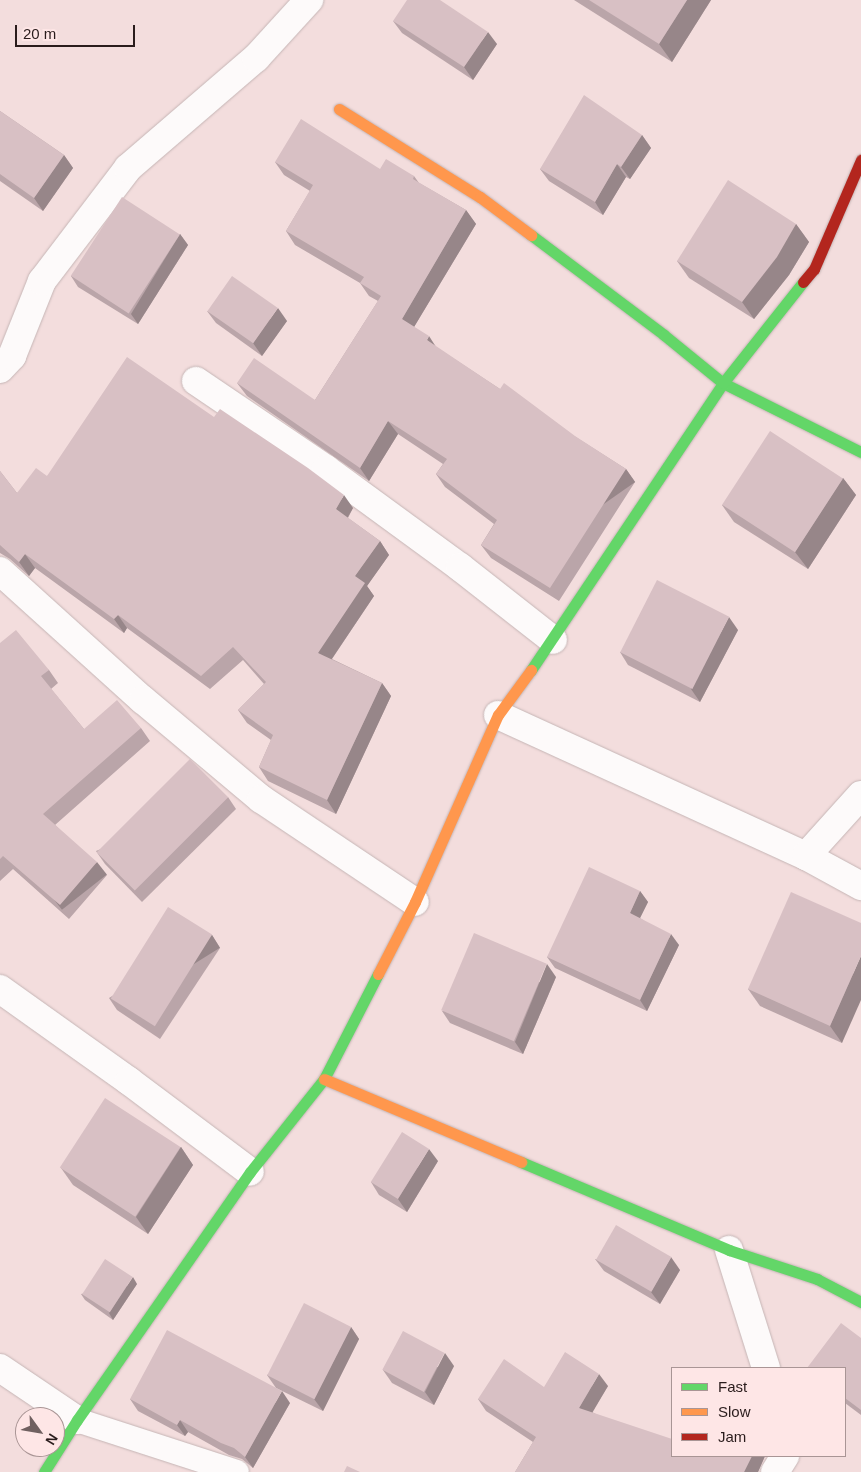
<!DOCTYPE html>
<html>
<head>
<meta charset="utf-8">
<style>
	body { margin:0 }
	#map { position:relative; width:861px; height:1472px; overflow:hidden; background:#f3dddd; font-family:Arial,sans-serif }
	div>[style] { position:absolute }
	.roads { filter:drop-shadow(0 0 1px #c5b5b5) drop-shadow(0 0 1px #c5b5b5) }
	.lane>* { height:24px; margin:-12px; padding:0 12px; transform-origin:12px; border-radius:12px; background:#fdfafa }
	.street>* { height:28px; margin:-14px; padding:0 14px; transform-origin:14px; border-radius:14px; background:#fdfafa }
	.fast>* { height:11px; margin:-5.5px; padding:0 5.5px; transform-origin:5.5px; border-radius:5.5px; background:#63d668 }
	.slow>* { height:11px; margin:-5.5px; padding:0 5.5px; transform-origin:5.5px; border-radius:5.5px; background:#ff974d }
	.jam>* { height:11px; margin:-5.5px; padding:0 5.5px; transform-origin:5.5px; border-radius:5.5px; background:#b3261e }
	.wall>* { inset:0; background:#baa5a9 }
	.shaded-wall>* { inset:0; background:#978689; transform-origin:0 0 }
	.building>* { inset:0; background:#d8c0c4; transform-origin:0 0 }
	span { translate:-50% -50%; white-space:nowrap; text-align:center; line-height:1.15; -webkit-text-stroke:4px #fee6e6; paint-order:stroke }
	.legend { position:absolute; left:671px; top:1367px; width:175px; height:90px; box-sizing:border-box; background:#fee6e6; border:1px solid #a99595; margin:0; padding:6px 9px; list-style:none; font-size:15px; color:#2a1c1c }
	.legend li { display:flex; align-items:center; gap:10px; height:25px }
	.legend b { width:25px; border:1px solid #a99595 }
	.north { position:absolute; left:15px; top:1407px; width:50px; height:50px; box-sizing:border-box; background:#fee6e6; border:1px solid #a99595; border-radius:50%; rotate:122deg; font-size:14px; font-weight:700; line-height:20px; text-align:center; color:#2a1c1c }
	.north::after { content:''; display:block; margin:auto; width:18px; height:22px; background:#706060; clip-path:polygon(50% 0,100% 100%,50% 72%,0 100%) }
	.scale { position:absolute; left:15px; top:25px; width:120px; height:22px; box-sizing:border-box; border:2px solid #2a1c1c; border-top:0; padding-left:6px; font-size:15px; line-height:18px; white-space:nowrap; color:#2a1c1c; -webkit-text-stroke:4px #fee6e6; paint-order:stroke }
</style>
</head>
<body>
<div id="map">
	<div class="roads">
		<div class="lane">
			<i style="left:77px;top:1420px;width:168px;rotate:18deg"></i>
		</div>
		<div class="street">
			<i style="left:0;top:369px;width:18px;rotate:-47deg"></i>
			<i style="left:12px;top:356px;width:81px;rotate:-68.2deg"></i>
			<i style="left:42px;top:281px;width:142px;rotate:-52.7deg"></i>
			<i style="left:128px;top:168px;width:169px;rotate:-40.7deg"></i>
			<i style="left:256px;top:58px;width:79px;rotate:-47.6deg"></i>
			<i style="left:196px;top:381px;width:157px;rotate:34.1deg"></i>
			<i style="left:326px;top:469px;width:166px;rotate:36.2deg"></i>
			<i style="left:460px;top:567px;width:118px;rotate:38.1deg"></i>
			<i style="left:0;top:571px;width:193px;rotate:42.1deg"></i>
			<i style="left:143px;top:700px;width:154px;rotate:40deg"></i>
			<i style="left:261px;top:799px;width:185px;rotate:33.8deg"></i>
			<i style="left:498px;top:715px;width:339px;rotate:24.6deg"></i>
			<i style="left:806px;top:856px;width:63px;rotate:28.6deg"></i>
			<i style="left:806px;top:856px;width:82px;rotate:-48deg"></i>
			<i style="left:0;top:989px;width:158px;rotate:35.5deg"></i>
			<i style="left:129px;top:1081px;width:151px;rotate:36.9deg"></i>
			<i style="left:729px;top:1250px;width:124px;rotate:72.6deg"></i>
			<i style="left:0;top:1368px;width:93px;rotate:34deg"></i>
			<i style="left:775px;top:1472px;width:19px;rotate:-58deg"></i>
		</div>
		<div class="fast">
			<i style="left:531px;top:235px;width:166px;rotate:36.9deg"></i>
			<i style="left:664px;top:335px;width:76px;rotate:39.1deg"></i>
			<i style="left:723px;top:383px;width:154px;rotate:26.6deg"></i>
			<i style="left:531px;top:670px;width:345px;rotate:-56.2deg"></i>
			<i style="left:723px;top:383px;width:129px;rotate:-51.6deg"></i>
			<i style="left:521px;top:1162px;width:226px;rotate:22.9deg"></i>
			<i style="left:729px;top:1250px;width:93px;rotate:18.2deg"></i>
			<i style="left:817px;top:1279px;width:50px;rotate:27.6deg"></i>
			<i style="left:44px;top:1472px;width:62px;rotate:-57.6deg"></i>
			<i style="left:77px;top:1420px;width:302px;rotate:-55.1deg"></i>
			<i style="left:250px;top:1172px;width:119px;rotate:-51.5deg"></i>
			<i style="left:324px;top:1079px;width:118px;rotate:-62.8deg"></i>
		</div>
		<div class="slow">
			<i style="left:339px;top:109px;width:166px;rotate:32deg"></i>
			<i style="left:480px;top:197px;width:64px;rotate:36.7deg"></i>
			<i style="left:378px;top:974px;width:81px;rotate:-62.8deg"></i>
			<i style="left:415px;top:902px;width:205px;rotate:-66.1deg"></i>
			<i style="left:498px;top:715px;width:56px;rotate:-53.7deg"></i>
			<i style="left:324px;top:1079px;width:214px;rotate:22.8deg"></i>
		</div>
		<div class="jam">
			<i style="left:803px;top:282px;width:17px;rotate:-50deg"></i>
			<i style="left:814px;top:269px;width:119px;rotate:-66.7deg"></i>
		</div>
	</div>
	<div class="wall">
		<i style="clip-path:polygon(574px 0,711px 0,672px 62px)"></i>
		<i style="clip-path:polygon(393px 21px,497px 44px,473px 80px,402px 33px)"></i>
		<i style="clip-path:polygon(0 111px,64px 155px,73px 168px,43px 211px,0 181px)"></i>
		<i style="clip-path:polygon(642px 135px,651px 148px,630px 179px,626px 177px,603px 215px,549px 181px,540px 169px)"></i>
		<i style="clip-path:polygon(275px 162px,380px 169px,414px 176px,419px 183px,466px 210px,476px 224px,414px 327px,436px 347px,500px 389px,626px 469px,635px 482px,559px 601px,491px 558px,481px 545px,494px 524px,445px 487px,436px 474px,443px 464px,398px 434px,369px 481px,247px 396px,237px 383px,315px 400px,378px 301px,369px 296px,360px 283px,295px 245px,286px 231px,310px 191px,284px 175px)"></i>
		<i style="clip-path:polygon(796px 224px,809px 242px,789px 275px,754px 319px,689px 278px,677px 261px)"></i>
		<i style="clip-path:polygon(180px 234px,188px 245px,138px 324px,78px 287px,71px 276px)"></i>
		<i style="clip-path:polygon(207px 311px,287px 321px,262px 356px,216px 323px)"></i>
		<i style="clip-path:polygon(214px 417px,353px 508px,348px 518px,380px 541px,389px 555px,367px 586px,374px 596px,332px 659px,382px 683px,391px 696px,336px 814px,268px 781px,259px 767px,271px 740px,247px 723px,238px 710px,264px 684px,243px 660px,210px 689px,127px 628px,124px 633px,35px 568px,29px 576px,10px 559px,0 553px,0 471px,17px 493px,47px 476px)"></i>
		<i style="clip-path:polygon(843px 478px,856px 495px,808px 569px,734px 522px,722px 505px)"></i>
		<i style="clip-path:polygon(738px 630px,700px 702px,628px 665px,620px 652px)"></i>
		<i style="clip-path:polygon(0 643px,49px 670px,58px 683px,51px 689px,84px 729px,141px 728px,150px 741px,55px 825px,107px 875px,69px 919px,13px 869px,0 881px)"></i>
		<i style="clip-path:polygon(228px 797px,236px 809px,142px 902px,105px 864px,96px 851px)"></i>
		<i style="clip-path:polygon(640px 891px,648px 902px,640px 918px,679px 945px,647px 1011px,555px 968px,547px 957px)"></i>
		<i style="clip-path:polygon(861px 923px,842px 1043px,760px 1006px,748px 989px)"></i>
		<i style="clip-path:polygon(212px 935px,220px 948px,160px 1039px,117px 1010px,109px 998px)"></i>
		<i style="clip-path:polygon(556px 977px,523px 1054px,450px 1023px,442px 1011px)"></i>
		<i style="clip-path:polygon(181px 1147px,193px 1165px,148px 1234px,73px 1185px,61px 1168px)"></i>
		<i style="clip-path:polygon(438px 1161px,407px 1212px,379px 1195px,371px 1182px)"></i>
		<i style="clip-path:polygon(595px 1259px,680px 1270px,660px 1304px,604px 1271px)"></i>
		<i style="clip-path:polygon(137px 1284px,113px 1320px,85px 1300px,81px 1294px)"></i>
		<i style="clip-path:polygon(351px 1327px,359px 1339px,323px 1411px,276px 1388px,267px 1375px)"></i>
		<i style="clip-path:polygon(861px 1338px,861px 1415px,845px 1403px,845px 1368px)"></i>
		<i style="clip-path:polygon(454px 1366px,434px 1405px,392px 1383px,383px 1370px)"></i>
		<i style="clip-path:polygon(608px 1386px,592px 1412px,672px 1456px,765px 1456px,758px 1472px,515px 1472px,533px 1442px,486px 1411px,478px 1399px,544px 1387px)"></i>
		<i style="clip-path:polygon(130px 1399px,290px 1403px,253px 1468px,242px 1459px,229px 1455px,188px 1432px,185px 1436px,138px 1411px)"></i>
	</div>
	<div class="shaded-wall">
		<i style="clip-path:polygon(687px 0,711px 0,672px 62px,659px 44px)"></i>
		<i style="clip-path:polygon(488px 32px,497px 44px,473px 80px,464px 67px)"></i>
		<i style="clip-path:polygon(642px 135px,651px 148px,630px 179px,621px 167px)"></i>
		<i style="clip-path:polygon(64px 155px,73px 168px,43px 211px,34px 198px)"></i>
		<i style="clip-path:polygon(617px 164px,626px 177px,603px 215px,595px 202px)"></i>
		<i style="clip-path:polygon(466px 210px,476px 224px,411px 332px,402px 319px)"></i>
		<i style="clip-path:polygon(796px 224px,809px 242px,789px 275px,754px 319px,742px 302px)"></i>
		<i style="clip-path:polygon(180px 234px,188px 245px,138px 324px,131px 314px)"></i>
		<i style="clip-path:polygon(278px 308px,287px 321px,262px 356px,253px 343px)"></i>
		<i style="clip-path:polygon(429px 336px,438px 350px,427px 340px)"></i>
		<i style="clip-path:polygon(388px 421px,398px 434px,369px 481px,360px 468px)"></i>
		<i style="left:626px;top:469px;width:16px;height:141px;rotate:55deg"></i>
		<i style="clip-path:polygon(843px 478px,856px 495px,808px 569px,795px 552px)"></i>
		<i style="clip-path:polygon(344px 495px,353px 508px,345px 522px,336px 509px)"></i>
		<i style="clip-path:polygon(380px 541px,389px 555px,367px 586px,374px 596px,327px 666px,318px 653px,355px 576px)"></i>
		<i style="clip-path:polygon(25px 554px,35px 568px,29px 576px,19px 562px)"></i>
		<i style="clip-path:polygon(118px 615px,127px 628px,124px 633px,114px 619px)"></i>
		<i style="clip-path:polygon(729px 617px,738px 630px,700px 702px,691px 689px)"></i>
		<i style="clip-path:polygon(382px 683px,391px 696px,336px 814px,327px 800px)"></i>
		<i style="left:97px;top:862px;width:16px;height:57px;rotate:52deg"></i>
		<i style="clip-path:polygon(640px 891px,648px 902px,637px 924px,630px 913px)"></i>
		<i style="clip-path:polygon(671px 934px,679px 945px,647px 1011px,640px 1000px)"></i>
		<i style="left:212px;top:935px;width:15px;height:109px;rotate:58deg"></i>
		<i style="clip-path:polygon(861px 956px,861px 1000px,842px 1043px,830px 1026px)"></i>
		<i style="clip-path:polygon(547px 964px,556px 977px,523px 1054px,515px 1042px)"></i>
		<i style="clip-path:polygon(181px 1147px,193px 1165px,148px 1234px,136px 1217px)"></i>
		<i style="clip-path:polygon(429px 1149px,438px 1161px,407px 1212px,398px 1199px)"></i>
		<i style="clip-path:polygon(671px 1257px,680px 1270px,660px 1304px,651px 1292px)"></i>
		<i style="clip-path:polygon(133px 1277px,137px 1284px,113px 1320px,109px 1313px)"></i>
		<i style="clip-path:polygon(351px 1327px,359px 1339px,323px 1411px,314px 1399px)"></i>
		<i style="clip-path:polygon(445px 1353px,454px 1366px,434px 1405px,425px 1392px)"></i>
		<i style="clip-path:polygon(599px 1374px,608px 1386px,588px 1420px,579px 1408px)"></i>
		<i style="clip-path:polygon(282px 1391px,290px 1403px,253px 1468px,245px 1457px)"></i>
		<i style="clip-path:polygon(180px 1420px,188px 1432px,185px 1436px,177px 1425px)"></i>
		<i style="clip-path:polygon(752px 1456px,765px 1456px,758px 1472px,744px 1472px)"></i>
	</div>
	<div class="building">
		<i style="clip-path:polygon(407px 0,440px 0,488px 32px,464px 67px,393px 21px)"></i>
		<i style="clip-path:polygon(589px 0,687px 0,659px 44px)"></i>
		<i style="clip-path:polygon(584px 95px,642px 135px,621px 167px,617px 164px,595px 202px,540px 169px)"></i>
		<i style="clip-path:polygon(0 111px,64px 155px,34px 198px,0 174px)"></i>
		<i style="clip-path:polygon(301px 119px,380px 169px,386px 159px,414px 176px,413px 179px,466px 210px,402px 319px,429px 336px,427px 340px,500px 389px,504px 383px,575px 436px,626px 469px,550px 588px,481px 545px,497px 520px,436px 474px,447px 459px,388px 421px,360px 468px,237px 383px,254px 358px,315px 400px,381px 296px,360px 283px,364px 277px,286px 231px,313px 185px,275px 162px)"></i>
		<i style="clip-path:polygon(728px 180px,796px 224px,777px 257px,742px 302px,677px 261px)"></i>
		<i style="left:122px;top:197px;width:69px;height:94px;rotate:33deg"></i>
		<i style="left:232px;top:276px;width:56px;height:43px;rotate:35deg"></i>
		<i style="clip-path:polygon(127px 357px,214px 417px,220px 409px,308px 468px,344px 495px,336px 509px,380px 541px,355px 576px,365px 583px,318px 653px,382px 683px,327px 800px,259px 767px,273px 735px,238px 710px,266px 682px,233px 647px,201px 676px,118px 615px,114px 619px,25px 554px,19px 562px,0 545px,0 471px,17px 493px,36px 468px,47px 476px)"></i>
		<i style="left:770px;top:431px;width:87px;height:88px;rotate:33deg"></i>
		<i style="left:657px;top:580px;width:81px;height:81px;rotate:27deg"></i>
		<i style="clip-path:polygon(16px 630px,49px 670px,41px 676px,84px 729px,117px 700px,141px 728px,43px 814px,97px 862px,60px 905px,3px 856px,0 859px,0 643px)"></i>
		<i style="left:190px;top:759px;width:54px;height:132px;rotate:45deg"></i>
		<i style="clip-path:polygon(589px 867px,640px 891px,630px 913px,671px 934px,640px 1000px,547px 957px)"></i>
		<i style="clip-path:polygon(791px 892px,861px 923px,861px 956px,830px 1026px,748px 989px)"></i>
		<i style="left:168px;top:907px;width:52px;height:108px;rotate:32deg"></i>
		<i style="left:474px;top:933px;width:79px;height:84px;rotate:23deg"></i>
		<i style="left:105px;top:1098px;width:90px;height:83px;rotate:33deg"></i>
		<i style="left:402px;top:1132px;width:32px;height:59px;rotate:32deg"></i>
		<i style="left:616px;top:1225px;width:64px;height:40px;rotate:30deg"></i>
		<i style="left:105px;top:1259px;width:33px;height:42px;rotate:33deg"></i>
		<i style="left:304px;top:1303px;width:53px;height:81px;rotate:27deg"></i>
		<i style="clip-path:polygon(841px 1323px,861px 1338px,861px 1410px,845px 1398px,845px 1368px,807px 1368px)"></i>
		<i style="clip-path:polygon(167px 1330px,282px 1391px,245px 1457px,234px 1448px,221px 1443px,180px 1420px,177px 1425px,130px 1399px)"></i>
		<i style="left:403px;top:1331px;width:47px;height:44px;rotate:28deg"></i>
		<i style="clip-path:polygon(565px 1352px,599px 1374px,579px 1408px,672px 1439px,672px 1456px,752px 1456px,744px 1472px,515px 1472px,536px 1437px,478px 1399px,504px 1359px,544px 1387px)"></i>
		<i style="clip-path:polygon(347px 1466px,360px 1472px,344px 1472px)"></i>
	</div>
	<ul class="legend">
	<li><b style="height:6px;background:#63d668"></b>Fast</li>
	<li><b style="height:6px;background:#ff974d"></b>Slow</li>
	<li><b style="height:6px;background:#b3261e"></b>Jam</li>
	</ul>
	<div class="north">N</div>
	<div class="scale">20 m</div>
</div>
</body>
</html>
